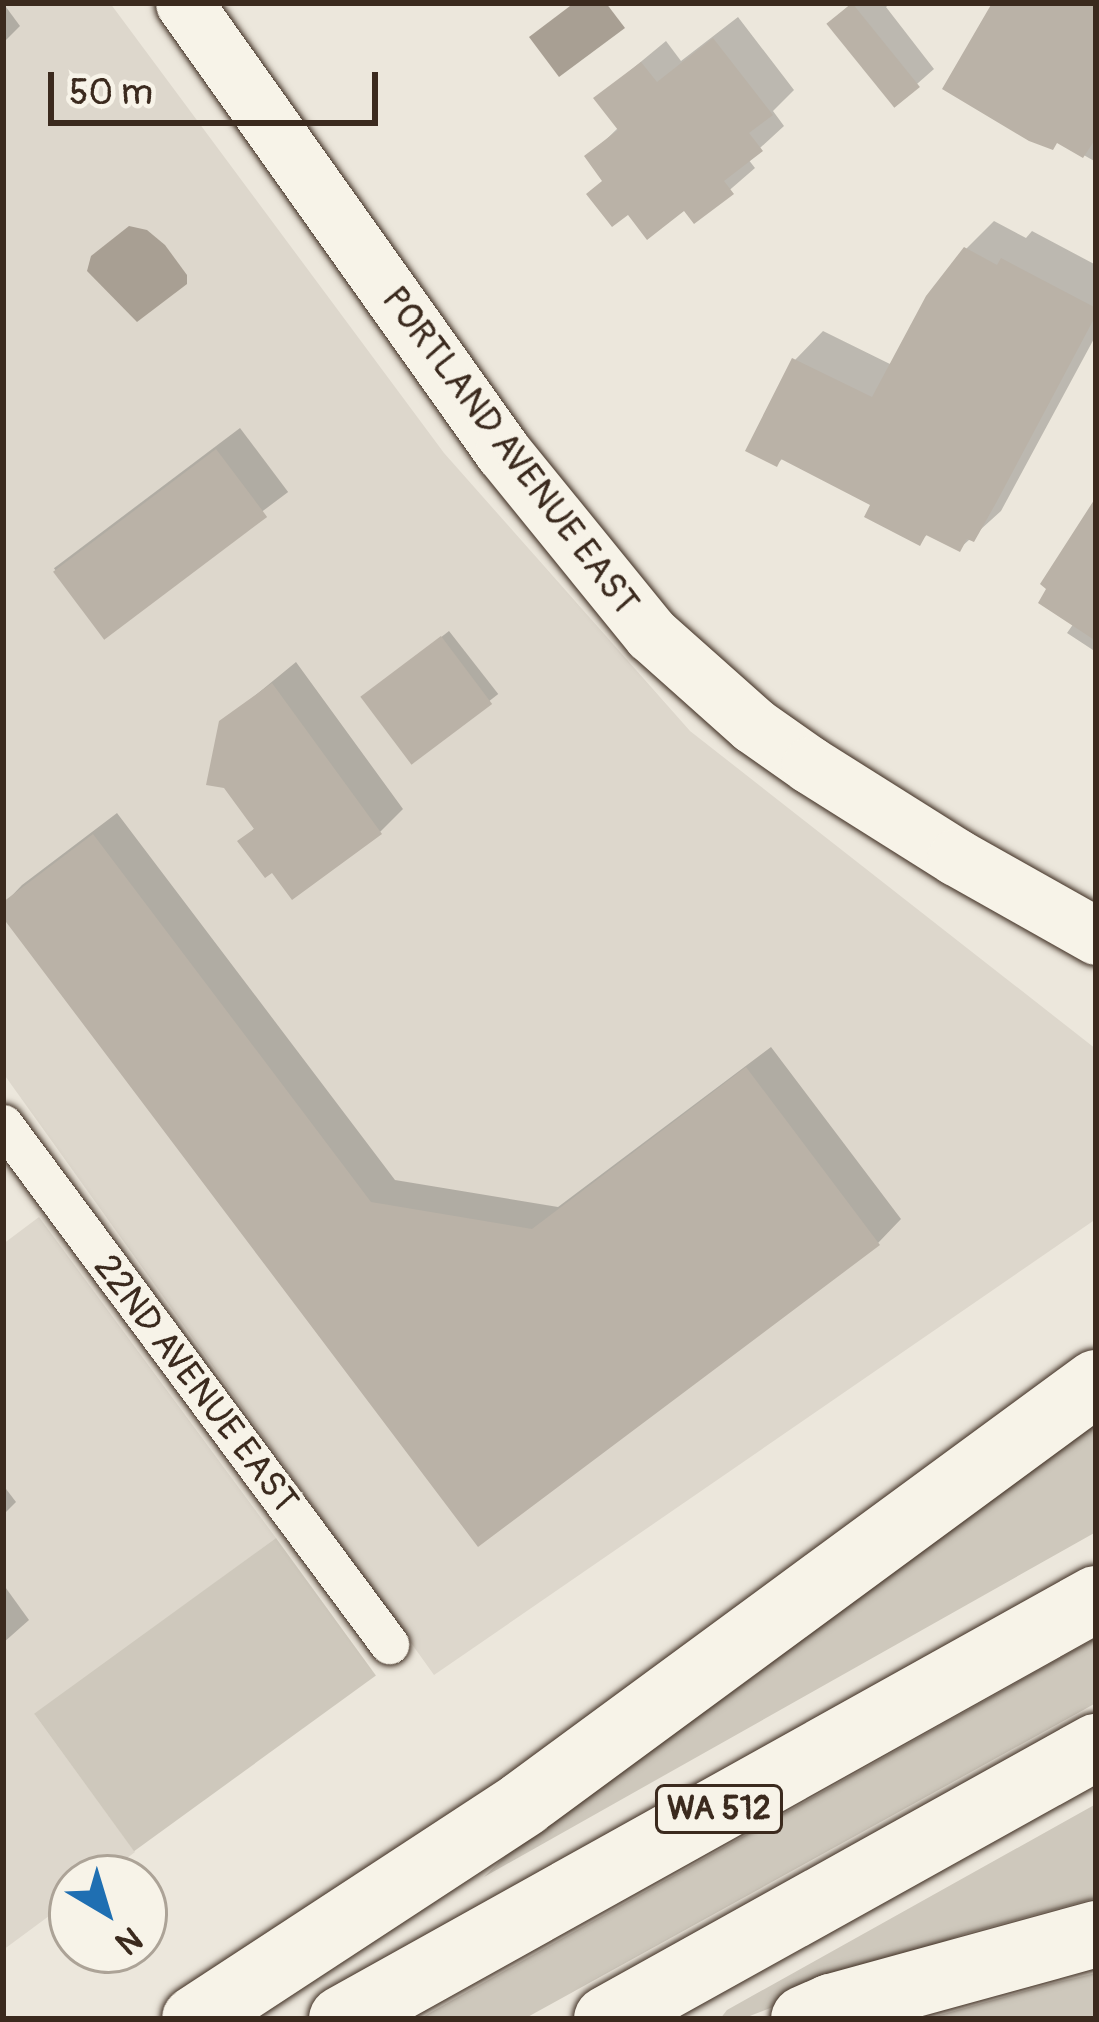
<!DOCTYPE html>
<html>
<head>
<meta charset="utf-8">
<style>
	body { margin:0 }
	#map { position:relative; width:1099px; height:2022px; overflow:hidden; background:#ece7dc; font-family:Pangolin,sans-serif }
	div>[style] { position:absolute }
	.built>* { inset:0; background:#ddd7cc }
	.green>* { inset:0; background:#cec8bc; transform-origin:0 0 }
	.water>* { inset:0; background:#a89f93 }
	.shadow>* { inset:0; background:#0003; transform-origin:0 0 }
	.building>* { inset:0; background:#bab2a7; transform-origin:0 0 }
	.roads { filter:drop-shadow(0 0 3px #3b2a1e) drop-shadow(0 0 3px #3b2a1e) }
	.minor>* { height:39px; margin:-19.5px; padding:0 19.5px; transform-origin:19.5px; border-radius:19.5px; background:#f7f3e8 }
	.secondary>* { height:57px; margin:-28.5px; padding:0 28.5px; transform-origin:28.5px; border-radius:28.5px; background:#f7f3e8 }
	.motorway>* { height:66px; margin:-33px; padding:0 33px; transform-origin:33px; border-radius:33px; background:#f7f3e8 }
	span { translate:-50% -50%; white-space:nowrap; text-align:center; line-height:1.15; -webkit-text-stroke:9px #f7f3e8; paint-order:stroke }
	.shield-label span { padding:3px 9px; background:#f7f3e8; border:3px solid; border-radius:9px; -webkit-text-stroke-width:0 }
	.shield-label { font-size:33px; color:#3b2a1e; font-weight:700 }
	.street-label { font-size:36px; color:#3b2a1e }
	.frame { position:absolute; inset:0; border:6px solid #3b2a1e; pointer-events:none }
	.north { position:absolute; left:48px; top:1854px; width:120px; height:120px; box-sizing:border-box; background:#f7f3e8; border:3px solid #aca397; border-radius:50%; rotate:142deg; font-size:33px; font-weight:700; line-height:48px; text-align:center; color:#3b2a1e }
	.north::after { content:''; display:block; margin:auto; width:42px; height:54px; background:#1f6fb2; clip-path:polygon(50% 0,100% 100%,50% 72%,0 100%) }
	.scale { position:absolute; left:48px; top:72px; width:330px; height:54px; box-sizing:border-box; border:6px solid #3b2a1e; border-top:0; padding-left:15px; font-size:36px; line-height:42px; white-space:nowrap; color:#3b2a1e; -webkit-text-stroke:9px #f7f3e8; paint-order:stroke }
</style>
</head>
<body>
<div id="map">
	<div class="built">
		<i style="clip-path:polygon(3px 3px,110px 3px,444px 453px,690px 731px,1096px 1049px,1096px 1219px,434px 1675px,3px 1073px)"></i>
		<i style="clip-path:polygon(39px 1217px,276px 1538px,35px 1715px,135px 1852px,101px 1878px,72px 1878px,72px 1899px,3px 1950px,3px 1244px)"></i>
	</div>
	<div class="green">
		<i style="clip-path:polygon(1096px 1420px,1096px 1532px,484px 1877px,522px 1840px,735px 1690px)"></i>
		<i style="left:276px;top:1538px;width:170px;height:299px;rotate:54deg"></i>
		<i style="clip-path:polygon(1096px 1638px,1096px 1703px,524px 2019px,419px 2019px)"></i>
		<i style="clip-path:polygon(1096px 1804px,1096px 1898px,964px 1934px,742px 2019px,720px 2019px,727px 2010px)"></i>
		<i style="clip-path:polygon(1096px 1973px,1096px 2019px,926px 2019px,1050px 1984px)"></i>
	</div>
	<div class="water">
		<i style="clip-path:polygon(574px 3px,606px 3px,625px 28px,559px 77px,529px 37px)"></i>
		<i style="clip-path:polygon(129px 226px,147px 230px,165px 245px,187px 275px,187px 284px,137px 322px,87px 271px,91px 256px)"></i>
	</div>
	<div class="shadow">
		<i style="clip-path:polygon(3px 3px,20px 26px,3px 43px)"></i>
		<i style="clip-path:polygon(852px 3px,891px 3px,886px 7px,934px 69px,893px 105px,830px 23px)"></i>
		<i style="clip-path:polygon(996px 3px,1096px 3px,1096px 162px,1059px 141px)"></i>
		<i style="clip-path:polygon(738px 17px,794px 90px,773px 111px,784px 126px,748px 159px,755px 168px,695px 220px,685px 207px,605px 179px,588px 157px,619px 127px,597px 98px,666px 41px,681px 61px)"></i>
		<i style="clip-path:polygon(994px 221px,1026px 238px,1032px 231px,1096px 265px,1096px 335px,1001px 511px,959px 549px,929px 533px,919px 542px,874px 504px,784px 457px,777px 464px,795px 360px,823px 331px,892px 365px,966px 249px)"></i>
		<i style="left:240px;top:428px;width:80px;height:233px;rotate:53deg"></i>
		<i style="clip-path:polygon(1096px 503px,1096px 652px,1067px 633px,1074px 623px)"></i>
		<i style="left:449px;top:631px;width:80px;height:97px;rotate:52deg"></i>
		<i style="clip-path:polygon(296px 662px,403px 809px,380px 832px,273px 869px,241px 841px,256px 827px,222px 723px)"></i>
		<i style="clip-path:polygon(117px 813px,395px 1180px,558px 1207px,771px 1047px,901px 1219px,878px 1243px,479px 1543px,3px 913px,3px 905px,22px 885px)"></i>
		<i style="clip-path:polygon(3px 1485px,16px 1502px,3px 1515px)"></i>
		<i style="clip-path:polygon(3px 1584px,29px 1620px,3px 1643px)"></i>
	</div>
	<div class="building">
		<i style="left:852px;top:3px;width:108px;height:33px;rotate:51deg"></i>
		<i style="clip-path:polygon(992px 3px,1096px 3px,1096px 138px,1083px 158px,1057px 143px,1053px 150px,1029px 141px,942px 89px)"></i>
		<i style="clip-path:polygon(713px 38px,773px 115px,749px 133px,763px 151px,724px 181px,734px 194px,694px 224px,684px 211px,647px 240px,628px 215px,612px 227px,586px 194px,602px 181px,584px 156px,618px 130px,593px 98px,641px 62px,657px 82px)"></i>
		<i style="clip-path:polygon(964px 247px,997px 265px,1001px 258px,1096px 308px,1096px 315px,996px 503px,974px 542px,967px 539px,960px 552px,926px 535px,920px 546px,864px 517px,870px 505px,781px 459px,777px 467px,745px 451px,792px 358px,872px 397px,926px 296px)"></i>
		<i style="left:216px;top:449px;width:85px;height:204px;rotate:53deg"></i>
		<i style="clip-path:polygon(1096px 497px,1096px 641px,1038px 603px,1046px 589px,1040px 584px)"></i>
		<i style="left:441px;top:636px;width:85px;height:101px;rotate:53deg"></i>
		<i style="clip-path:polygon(272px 683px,382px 834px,292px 900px,272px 873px,265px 878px,237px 841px,254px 829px,224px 788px,206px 785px,219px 721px)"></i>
		<i style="clip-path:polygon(93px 834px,371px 1202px,532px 1229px,746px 1067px,880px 1245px,478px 1547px,3px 918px,3px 902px)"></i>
	</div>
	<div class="roads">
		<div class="minor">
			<i style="left:3px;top:1124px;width:648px;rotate:53.41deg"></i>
		</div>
		<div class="secondary">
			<i style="left:184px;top:3px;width:551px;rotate:54.61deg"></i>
			<i style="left:503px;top:452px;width:235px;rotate:50.9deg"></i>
			<i style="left:651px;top:634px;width:137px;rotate:41.7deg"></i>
			<i style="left:753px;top:725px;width:70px;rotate:35.1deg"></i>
			<i style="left:810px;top:765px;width:173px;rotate:32.2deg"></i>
			<i style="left:956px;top:857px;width:161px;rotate:29.4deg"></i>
		</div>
		<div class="motorway">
			<i style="left:195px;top:2019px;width:392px;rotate:-33.2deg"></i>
			<i style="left:523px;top:1804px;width:711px;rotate:-36.31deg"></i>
			<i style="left:342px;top:2019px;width:863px;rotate:-29.12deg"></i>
			<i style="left:607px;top:2019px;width:560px;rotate:-29.08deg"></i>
			<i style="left:804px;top:2019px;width:30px;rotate:-24deg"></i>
			<i style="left:831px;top:2007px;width:275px;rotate:-15.4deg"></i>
		</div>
	</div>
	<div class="shield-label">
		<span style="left:719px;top:1809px">WA 512</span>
	</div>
	<div class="street-label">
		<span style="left:510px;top:451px;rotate:53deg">PORTLAND AVENUE EAST</span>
		<span style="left:196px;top:1384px;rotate:53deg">22ND AVENUE EAST</span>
	</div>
	<div class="frame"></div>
	<div class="north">N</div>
	<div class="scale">50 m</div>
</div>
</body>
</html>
